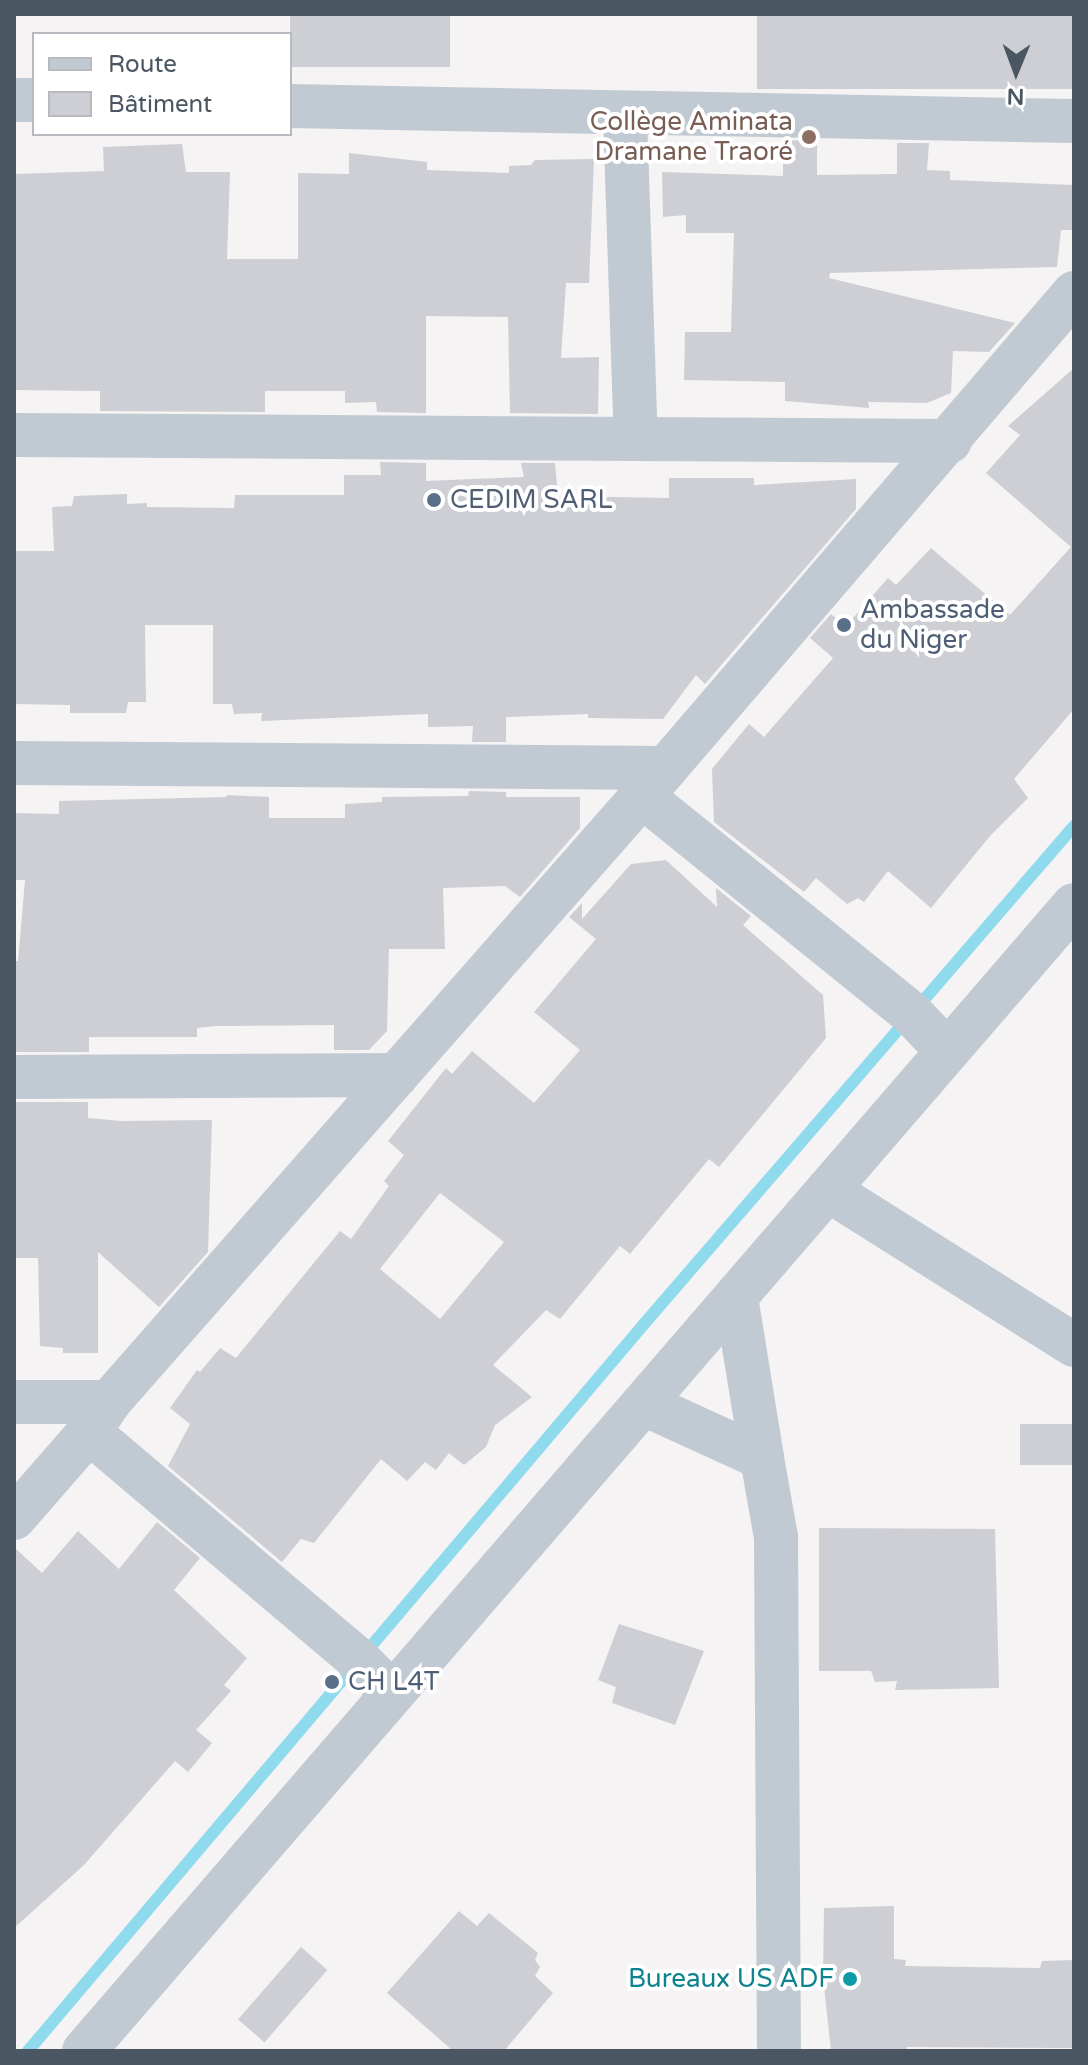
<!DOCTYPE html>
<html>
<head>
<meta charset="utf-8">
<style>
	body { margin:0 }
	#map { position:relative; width:1088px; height:2065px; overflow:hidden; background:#f5f3f3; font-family:"Varela Round",sans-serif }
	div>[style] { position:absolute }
	.stream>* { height:12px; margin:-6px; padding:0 6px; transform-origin:6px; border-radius:6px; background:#90daee }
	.building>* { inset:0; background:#cdcfd5; transform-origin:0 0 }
	.minor>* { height:44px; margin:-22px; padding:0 22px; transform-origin:22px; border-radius:22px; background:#c1cad2 }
	.dots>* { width:22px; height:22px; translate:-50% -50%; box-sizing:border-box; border:4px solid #fff; border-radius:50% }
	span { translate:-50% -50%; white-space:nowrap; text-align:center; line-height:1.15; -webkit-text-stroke:8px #fff; paint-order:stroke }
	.education-label { font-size:26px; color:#785e54 }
	.right { translate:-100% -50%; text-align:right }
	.service-label { font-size:26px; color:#4e5e75 }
	.left { translate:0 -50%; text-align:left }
	.culture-label { font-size:26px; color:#0d838f }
	.frame { position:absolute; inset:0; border:16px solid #4a5661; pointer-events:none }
	.legend { position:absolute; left:32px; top:32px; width:260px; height:104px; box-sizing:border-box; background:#fff; border:2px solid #b7bbc0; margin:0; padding:10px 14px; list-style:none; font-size:24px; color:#4a5661 }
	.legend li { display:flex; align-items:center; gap:16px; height:40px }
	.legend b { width:40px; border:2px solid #b7bbc0 }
	.north { position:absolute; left:976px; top:32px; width:80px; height:80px; -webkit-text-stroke:6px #fff; paint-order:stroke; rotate:181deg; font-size:22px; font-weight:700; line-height:32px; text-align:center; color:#4a5661 }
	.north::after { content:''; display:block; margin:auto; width:28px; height:36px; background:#4a5661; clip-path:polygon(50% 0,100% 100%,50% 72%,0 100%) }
</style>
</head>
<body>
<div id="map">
	<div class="stream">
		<i style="left:28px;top:2051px;width:953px;rotate:-49.72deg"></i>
		<i style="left:644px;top:1324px;width:658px;rotate:-49.19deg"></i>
	</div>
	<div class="building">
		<i style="left:290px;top:14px;width:160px;height:53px"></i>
		<i style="left:757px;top:14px;width:317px;height:75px"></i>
		<i style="clip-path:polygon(783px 140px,817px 141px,817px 175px,897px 174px,897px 143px,929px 143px,927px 170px,950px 171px,950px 180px,1074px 185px,1074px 230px,1061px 230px,1057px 267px,830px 273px,829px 278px,1015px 323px,989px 352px,953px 351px,951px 393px,927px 403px,868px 402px,869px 408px,785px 401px,785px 382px,684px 380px,685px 332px,731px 332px,734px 233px,686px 233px,686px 215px,663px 217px,662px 172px,783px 176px)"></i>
		<i style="clip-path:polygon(182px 144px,186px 172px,230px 172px,227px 259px,298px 259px,298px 173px,349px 174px,349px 153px,427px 162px,427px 170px,509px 173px,509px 166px,531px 165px,535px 160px,594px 159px,589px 283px,566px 283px,561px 358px,599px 357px,598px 414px,510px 413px,508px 317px,426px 316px,426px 413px,377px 412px,376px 402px,345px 403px,345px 391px,265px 391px,265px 412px,100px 411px,100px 391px,14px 390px,14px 174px,104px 171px,103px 147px)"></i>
		<i style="clip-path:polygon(1074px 368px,1074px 709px,1014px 779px,1028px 798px,990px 836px,931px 908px,888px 871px,864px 902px,858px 898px,847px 904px,816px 878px,804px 892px,714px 822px,712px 769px,749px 724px,764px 737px,833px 658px,810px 638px,831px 614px,846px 626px,888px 578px,896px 585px,931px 548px,1010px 615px,1071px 547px,986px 473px,1020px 435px,1008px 426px)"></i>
		<i style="clip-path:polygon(380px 462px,426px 463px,426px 481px,524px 477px,521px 463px,555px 463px,558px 496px,669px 498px,669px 478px,754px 478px,754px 485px,856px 479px,856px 509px,705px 684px,696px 675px,663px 719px,588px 718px,588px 714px,506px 717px,506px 742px,472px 742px,473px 726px,428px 727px,428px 714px,261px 721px,262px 713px,234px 714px,232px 704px,213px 704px,213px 625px,145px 625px,146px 702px,128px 702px,126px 713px,70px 713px,70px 705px,14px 704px,14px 551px,54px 551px,52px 507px,72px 506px,74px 496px,127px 494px,127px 504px,147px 503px,147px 507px,234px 508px,235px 495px,344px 495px,344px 475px,381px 475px)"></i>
		<i style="clip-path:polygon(469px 791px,506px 792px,506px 797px,580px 797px,580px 828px,520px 897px,505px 886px,443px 888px,445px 949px,389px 949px,387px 1031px,369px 1050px,334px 1050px,334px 1025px,217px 1026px,197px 1028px,197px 1037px,89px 1037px,89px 1052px,14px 1052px,14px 961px,18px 961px,25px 880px,14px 880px,14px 813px,59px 814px,59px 801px,226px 797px,227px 795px,269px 797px,269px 818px,345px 818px,345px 804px,382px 802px,382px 797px,468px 796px)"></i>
		<i style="clip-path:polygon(evenodd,666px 860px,717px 907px,716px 888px,751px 916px,743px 925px,823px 995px,826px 1038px,719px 1167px,709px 1159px,630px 1254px,620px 1246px,560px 1319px,546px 1310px,493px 1365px,532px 1397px,495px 1425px,486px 1447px,464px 1465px,449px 1453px,436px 1470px,425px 1462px,407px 1481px,381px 1459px,314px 1543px,301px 1539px,282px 1562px,168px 1466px,190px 1424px,170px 1408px,197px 1370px,200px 1372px,220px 1348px,236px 1358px,340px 1231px,351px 1239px,389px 1186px,384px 1181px,404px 1155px,388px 1141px,446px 1068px,452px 1074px,472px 1051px,534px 1103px,580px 1050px,534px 1012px,596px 939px,569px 917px,582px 903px,582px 919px,631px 864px,666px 860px,440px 1193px,504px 1242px,440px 1319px,380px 1269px,440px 1193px)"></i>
		<i style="clip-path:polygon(14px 1102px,88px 1102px,88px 1118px,121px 1121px,212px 1120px,208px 1252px,159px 1307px,98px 1252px,98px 1353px,63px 1353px,63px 1348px,40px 1346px,38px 1258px,14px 1258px)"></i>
		<i style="left:1074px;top:1424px;width:41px;height:54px;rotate:90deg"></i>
		<i style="clip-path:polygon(157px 1522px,200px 1558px,174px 1590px,247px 1658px,224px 1685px,231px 1691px,196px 1730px,212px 1743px,188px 1772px,175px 1761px,84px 1865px,14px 1928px,14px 1547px,42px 1573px,78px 1531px,119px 1569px)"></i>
		<i style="clip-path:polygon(819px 1528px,995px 1529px,999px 1688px,895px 1690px,897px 1681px,875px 1682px,871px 1671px,819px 1671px)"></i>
		<i style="clip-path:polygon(619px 1624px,704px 1651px,675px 1725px,612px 1703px,616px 1687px,598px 1680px)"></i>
		<i style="clip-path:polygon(894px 1906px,894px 1959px,906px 1960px,905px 1966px,1040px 1968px,1042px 1961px,1074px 1960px,1074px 2048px,907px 2047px,906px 2051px,831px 2051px,823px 1977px,824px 1908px)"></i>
		<i style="clip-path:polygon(459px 1911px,477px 1926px,489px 1913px,538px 1953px,535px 1960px,540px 1967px,535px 1976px,553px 1993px,504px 2051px,453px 2051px,387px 1993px)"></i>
		<i style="left:301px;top:1947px;width:35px;height:96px;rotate:41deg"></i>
	</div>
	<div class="minor">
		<i style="left:14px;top:100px;width:20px"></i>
		<i style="left:290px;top:106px;width:784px;rotate:1.1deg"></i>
		<i style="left:625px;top:114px;width:325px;rotate:88.1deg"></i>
		<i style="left:14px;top:435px;width:936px;rotate:0.37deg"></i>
		<i style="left:14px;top:763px;width:652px;rotate:0.44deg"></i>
		<i style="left:642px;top:796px;width:347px;rotate:38.9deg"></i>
		<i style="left:912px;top:1014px;width:51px;rotate:46.6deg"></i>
		<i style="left:14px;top:1077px;width:383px;rotate:-0.3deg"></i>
		<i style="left:828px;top:1190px;width:291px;rotate:32.2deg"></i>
		<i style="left:736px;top:1297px;width:163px;rotate:80.8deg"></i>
		<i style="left:14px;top:1402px;width:95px"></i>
		<i style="left:644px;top:1404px;width:130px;rotate:24.6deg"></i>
		<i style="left:762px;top:1458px;width:80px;rotate:80deg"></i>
		<i style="left:776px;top:1537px;width:514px;rotate:89.67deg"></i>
		<i style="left:89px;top:1432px;width:353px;rotate:40.2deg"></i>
		<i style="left:359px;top:1660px;width:47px;rotate:45deg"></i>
		<i style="left:14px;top:1518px;width:114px;rotate:-48.9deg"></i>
		<i style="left:89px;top:1432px;width:36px;rotate:-56deg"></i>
		<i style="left:109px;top:1402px;width:807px;rotate:-48.67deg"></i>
		<i style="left:642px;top:796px;width:663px;rotate:-49.34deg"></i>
		<i style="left:84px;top:2051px;width:1514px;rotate:-49.18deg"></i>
	</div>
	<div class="dots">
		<i style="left:809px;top:137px;background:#8d6e63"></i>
		<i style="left:434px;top:500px;background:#5c6f8a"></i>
		<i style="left:844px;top:625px;background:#5c6f8a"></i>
		<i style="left:332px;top:1682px;background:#5c6f8a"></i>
		<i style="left:850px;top:1979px;background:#0f9aa8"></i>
	</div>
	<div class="education-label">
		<span class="right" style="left:793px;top:137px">Collège Aminata<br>Dramane Traoré</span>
	</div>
	<div class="service-label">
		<span class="left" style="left:450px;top:500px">CEDIM SARL</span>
		<span class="left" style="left:860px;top:625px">Ambassade<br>du Niger</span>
		<span class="left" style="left:348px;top:1682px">CH L4T</span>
	</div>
	<div class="culture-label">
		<span class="right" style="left:834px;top:1979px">Bureaux US ADF</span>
	</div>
	<div class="frame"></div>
	<ul class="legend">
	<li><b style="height:10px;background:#c1cad2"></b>Route</li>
	<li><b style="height:22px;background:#cdcfd5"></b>Bâtiment</li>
	</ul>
	<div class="north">N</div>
</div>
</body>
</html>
